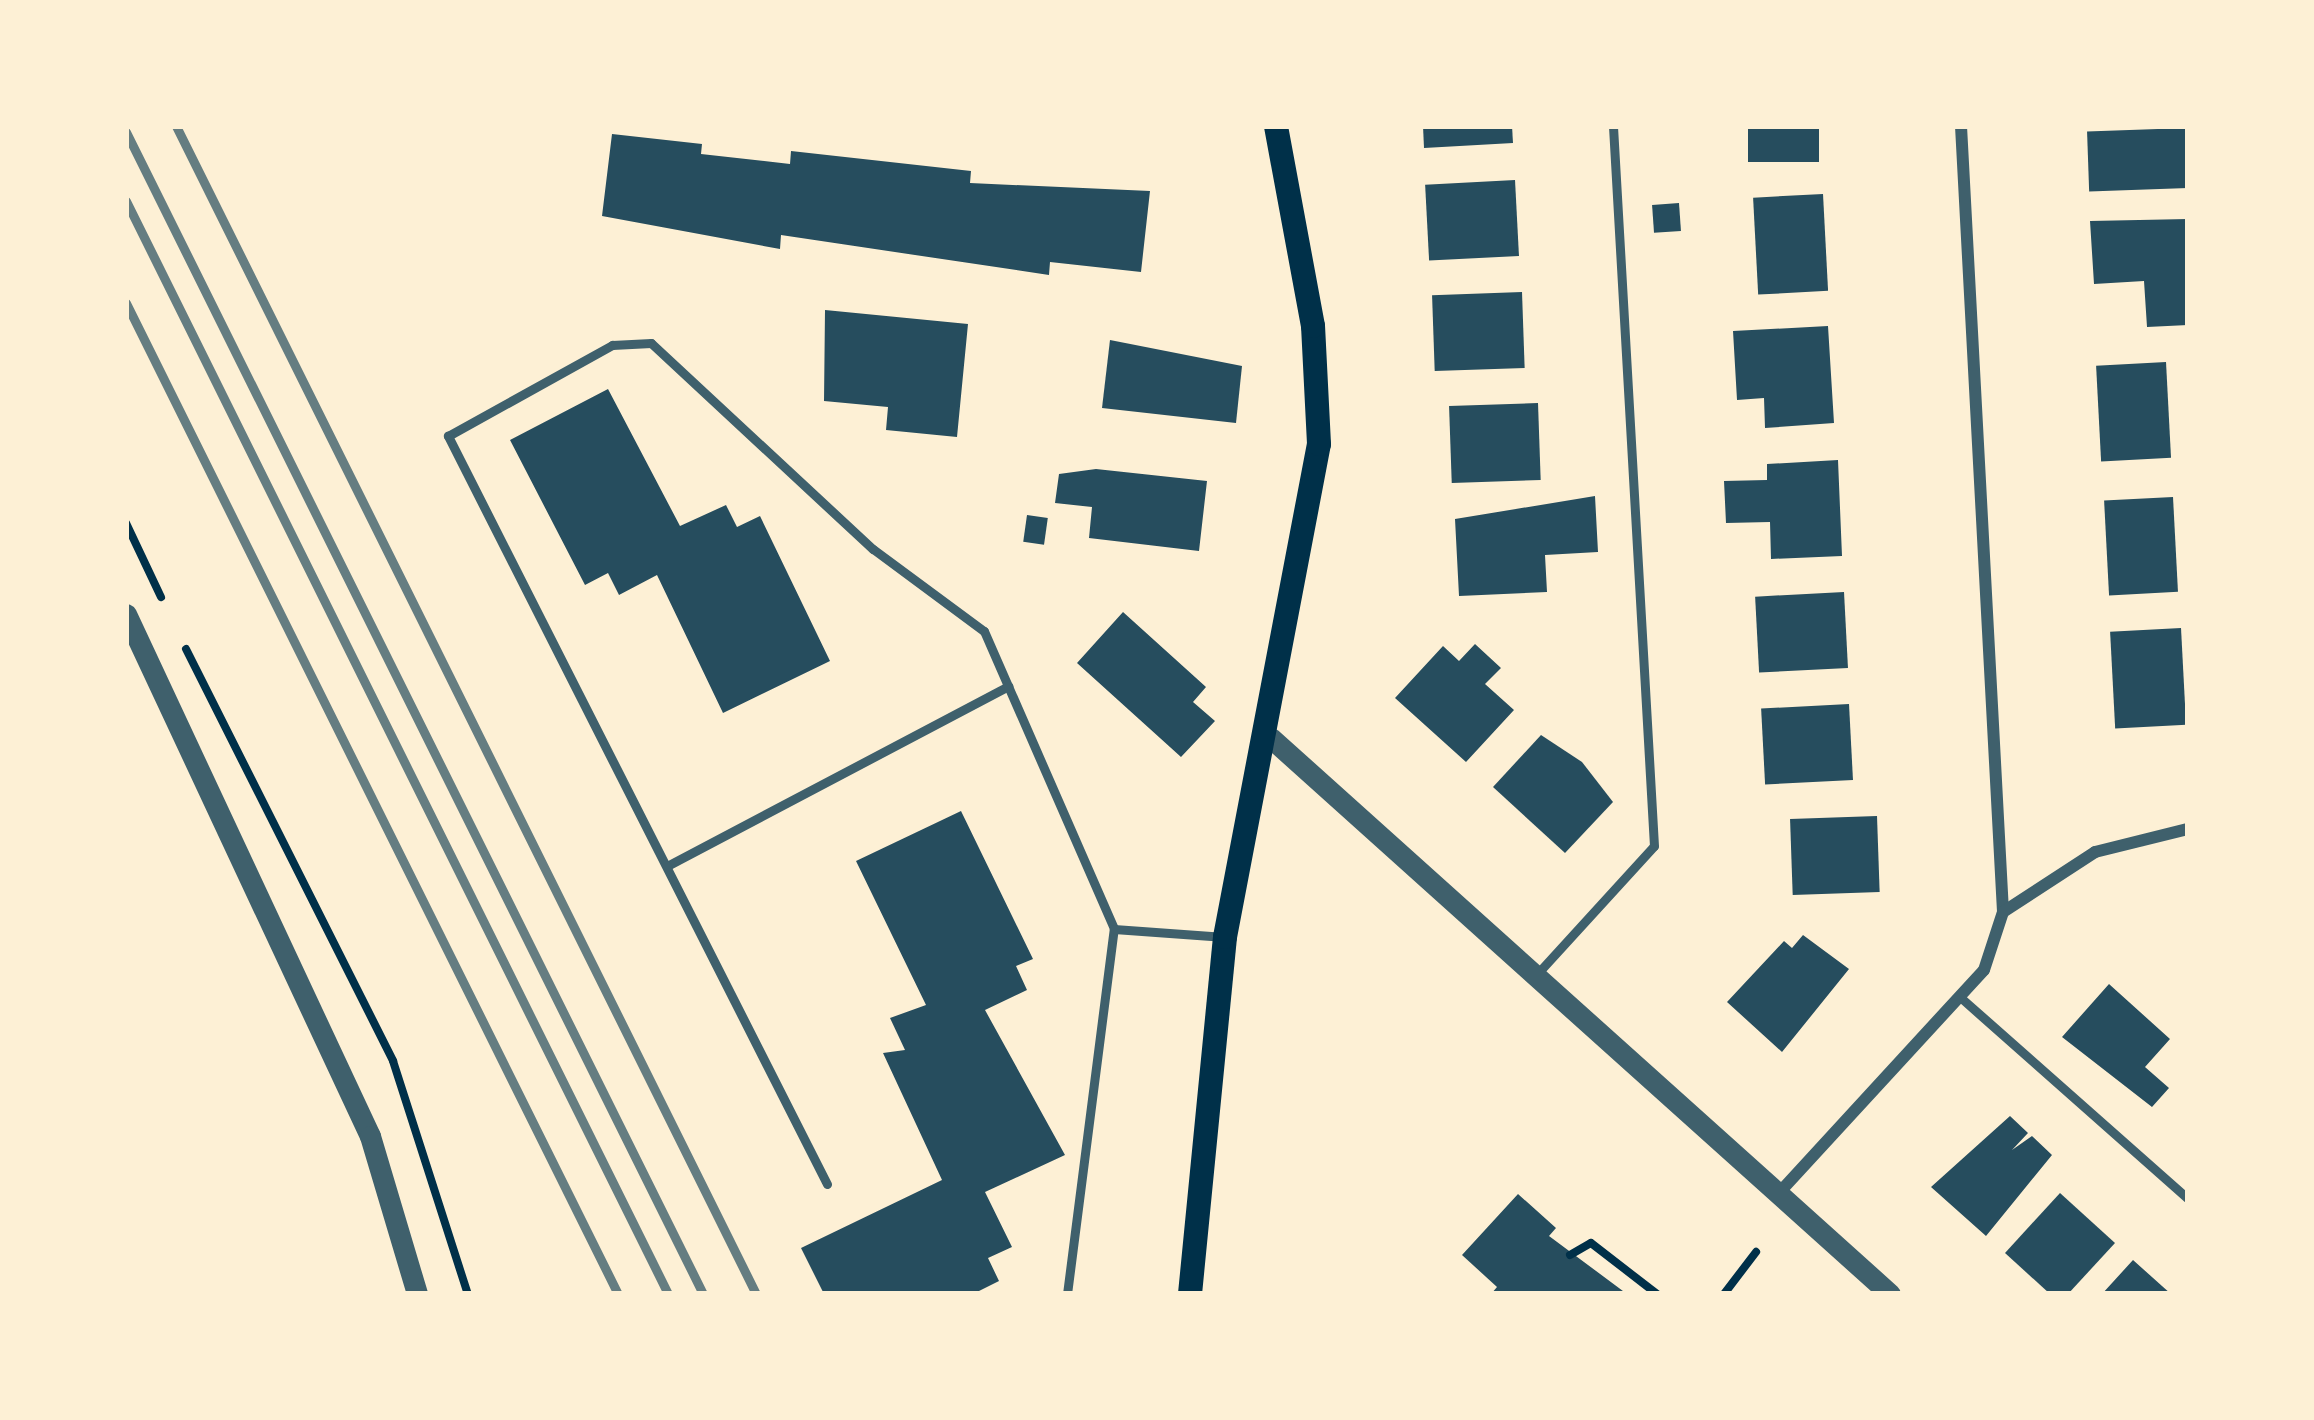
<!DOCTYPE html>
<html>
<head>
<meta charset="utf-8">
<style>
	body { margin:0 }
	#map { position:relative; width:2314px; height:1420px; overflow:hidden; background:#fdf0d5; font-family:"Space Grotesk",sans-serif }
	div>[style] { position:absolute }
	.building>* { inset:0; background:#264d5e; transform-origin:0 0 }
	.path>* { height:8px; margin:-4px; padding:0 4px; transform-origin:4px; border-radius:4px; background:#003049 }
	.service>* { height:9px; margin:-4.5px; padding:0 4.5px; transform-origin:4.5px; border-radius:4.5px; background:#3f606c }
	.minor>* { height:12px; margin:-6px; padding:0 6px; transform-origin:6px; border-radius:6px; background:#3f606c }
	.tertiary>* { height:21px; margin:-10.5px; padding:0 10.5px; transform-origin:10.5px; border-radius:10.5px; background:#3f606c }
	.secondary>* { height:24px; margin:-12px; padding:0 12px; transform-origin:12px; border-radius:12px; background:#003049 }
	.rail>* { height:9px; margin:-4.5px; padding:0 4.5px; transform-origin:4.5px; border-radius:4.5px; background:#657d81 }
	span { translate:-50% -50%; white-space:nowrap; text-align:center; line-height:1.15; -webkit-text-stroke:12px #fdf0d5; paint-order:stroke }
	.frame { position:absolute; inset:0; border:129px solid #fdf0d5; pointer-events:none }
</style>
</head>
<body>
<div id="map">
	<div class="building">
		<i style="clip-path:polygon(1423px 126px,1512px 126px,1513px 143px,1424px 148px)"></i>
		<i style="left:1748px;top:126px;width:71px;height:36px"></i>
		<i style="left:2186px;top:128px;width:60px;height:99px;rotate:88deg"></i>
		<i style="clip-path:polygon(612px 134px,702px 144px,701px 154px,790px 164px,791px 151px,971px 171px,970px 183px,1150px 191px,1141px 272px,1050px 262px,1049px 275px,781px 235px,780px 249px,602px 216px)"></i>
		<i style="left:1515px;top:180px;width:76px;height:90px;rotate:87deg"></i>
		<i style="left:1823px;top:194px;width:97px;height:70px;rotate:87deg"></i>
		<i style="left:1679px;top:203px;width:28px;height:27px;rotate:86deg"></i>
		<i style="clip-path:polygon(2188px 219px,2188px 325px,2147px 327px,2144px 281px,2094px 284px,2090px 221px)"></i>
		<i style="left:1522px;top:292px;width:76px;height:90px;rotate:88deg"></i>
		<i style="clip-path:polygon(825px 310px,968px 324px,957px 437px,886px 430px,888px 407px,824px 401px)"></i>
		<i style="clip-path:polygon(1828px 326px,1834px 423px,1765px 428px,1764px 398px,1737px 400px,1733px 331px)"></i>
		<i style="clip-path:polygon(1110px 340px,1242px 366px,1236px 423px,1102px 408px)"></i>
		<i style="left:2166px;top:362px;width:96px;height:70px;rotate:87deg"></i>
		<i style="clip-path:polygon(608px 389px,680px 526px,726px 505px,737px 527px,760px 516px,830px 661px,723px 713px,657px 575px,619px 595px,608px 573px,585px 585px,510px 440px)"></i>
		<i style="left:1538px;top:403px;width:77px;height:89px;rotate:88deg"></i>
		<i style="clip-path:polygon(1838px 460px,1842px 556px,1771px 559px,1770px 522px,1726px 523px,1724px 481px,1767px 480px,1767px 464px)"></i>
		<i style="clip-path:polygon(1096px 469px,1207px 481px,1199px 551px,1089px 538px,1092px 507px,1055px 503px,1059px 474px)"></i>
		<i style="clip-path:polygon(1595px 496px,1598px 552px,1545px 555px,1547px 592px,1459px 596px,1455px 519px)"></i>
		<i style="left:2173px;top:497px;width:95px;height:69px;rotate:87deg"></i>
		<i style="left:1027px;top:515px;width:21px;height:27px;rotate:8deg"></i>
		<i style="left:1844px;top:592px;width:76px;height:89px;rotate:87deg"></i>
		<i style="clip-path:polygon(1123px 612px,1206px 687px,1193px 702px,1215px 721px,1181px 757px,1077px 663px)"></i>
		<i style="left:2181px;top:628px;width:97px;height:71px;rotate:87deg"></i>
		<i style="clip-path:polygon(1475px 644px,1501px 668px,1485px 684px,1514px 710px,1466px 762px,1395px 698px,1443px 646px,1459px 661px)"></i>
		<i style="left:1849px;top:704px;width:76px;height:88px;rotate:87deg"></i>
		<i style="clip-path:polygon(1541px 735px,1582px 762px,1613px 802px,1565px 853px,1493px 787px)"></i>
		<i style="clip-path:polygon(961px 811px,1033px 959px,1016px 966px,1027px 990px,985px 1010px,1065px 1155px,985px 1192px,1012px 1247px,988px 1258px,999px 1281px,973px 1294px,824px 1294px,801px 1248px,942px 1180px,883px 1053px,905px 1050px,890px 1018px,926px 1005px,856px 861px)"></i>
		<i style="left:1877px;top:816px;width:76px;height:87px;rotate:88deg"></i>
		<i style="clip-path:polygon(1803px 935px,1849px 969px,1782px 1052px,1727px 1002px,1784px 941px,1792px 948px)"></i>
		<i style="clip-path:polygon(2109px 984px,2170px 1039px,2145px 1067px,2169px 1088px,2152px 1107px,2062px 1037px)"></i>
		<i style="clip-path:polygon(2010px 1116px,2028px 1133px,2012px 1150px,2032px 1136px,2052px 1155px,1986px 1236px,1931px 1187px)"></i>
		<i style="clip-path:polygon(2060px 1193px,2115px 1243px,2068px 1294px,2050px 1294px,2005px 1253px)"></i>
		<i style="clip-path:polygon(1518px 1194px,1556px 1228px,1549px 1236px,1627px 1294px,1491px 1294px,1497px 1287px,1462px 1255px)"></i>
		<i style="clip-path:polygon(2133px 1260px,2162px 1286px,2171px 1294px,2102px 1294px)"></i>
	</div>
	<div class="path">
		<i style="left:126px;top:523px;width:82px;rotate:64.7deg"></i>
		<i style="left:186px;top:649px;width:461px;rotate:63.3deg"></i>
		<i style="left:393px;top:1061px;width:245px;rotate:72.2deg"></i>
		<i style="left:1570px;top:1255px;width:24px;rotate:-30deg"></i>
		<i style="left:1591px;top:1243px;width:83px;rotate:37.7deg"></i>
		<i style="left:1724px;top:1294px;width:53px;rotate:-52.7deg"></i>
	</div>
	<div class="service">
		<i style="left:667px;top:866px;width:386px;rotate:-27.8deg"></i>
		<i style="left:1537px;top:974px;width:173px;rotate:-47.6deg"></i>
		<i style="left:1654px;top:846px;width:721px;rotate:-93.26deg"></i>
		<i style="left:1960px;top:997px;width:305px;rotate:41.5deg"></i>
		<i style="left:827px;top:1184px;width:839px;rotate:-116.87deg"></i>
		<i style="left:448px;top:436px;width:188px;rotate:-29deg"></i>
		<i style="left:612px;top:345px;width:39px;rotate:-3deg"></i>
		<i style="left:651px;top:343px;width:303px;rotate:42.9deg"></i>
		<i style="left:873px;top:549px;width:138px;rotate:36.5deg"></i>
		<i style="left:984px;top:631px;width:325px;rotate:66.4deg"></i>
		<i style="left:1067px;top:1294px;width:368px;rotate:-82.7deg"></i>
		<i style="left:1114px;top:929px;width:111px;rotate:4.1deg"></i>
	</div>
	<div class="minor">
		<i style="left:1961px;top:126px;width:787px;rotate:86.94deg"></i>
		<i style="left:1778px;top:1194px;width:304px;rotate:-47.4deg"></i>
		<i style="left:1984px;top:970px;width:61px;rotate:-71.9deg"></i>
		<i style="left:2003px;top:912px;width:110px;rotate:-33.1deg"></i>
		<i style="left:2095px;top:852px;width:96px;rotate:-13.9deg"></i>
	</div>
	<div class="tertiary">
		<i style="left:126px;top:614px;width:576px;rotate:64.95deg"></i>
		<i style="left:370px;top:1136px;width:165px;rotate:73.4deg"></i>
		<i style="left:1271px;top:738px;width:832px;rotate:41.93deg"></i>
	</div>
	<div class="secondary">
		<i style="left:1190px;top:1294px;width:359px;rotate:-84.4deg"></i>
		<i style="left:1225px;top:937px;width:502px;rotate:-79.21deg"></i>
		<i style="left:1319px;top:444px;width:118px;rotate:-92.9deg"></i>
		<i style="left:1313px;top:326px;width:203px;rotate:-100.5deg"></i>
	</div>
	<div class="rail">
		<i style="left:176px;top:126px;width:1304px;rotate:63.59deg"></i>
		<i style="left:126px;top:132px;width:1297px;rotate:63.59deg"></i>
		<i style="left:126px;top:201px;width:1220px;rotate:63.62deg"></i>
		<i style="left:126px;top:303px;width:1106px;rotate:63.6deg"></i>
	</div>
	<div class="frame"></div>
</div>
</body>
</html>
